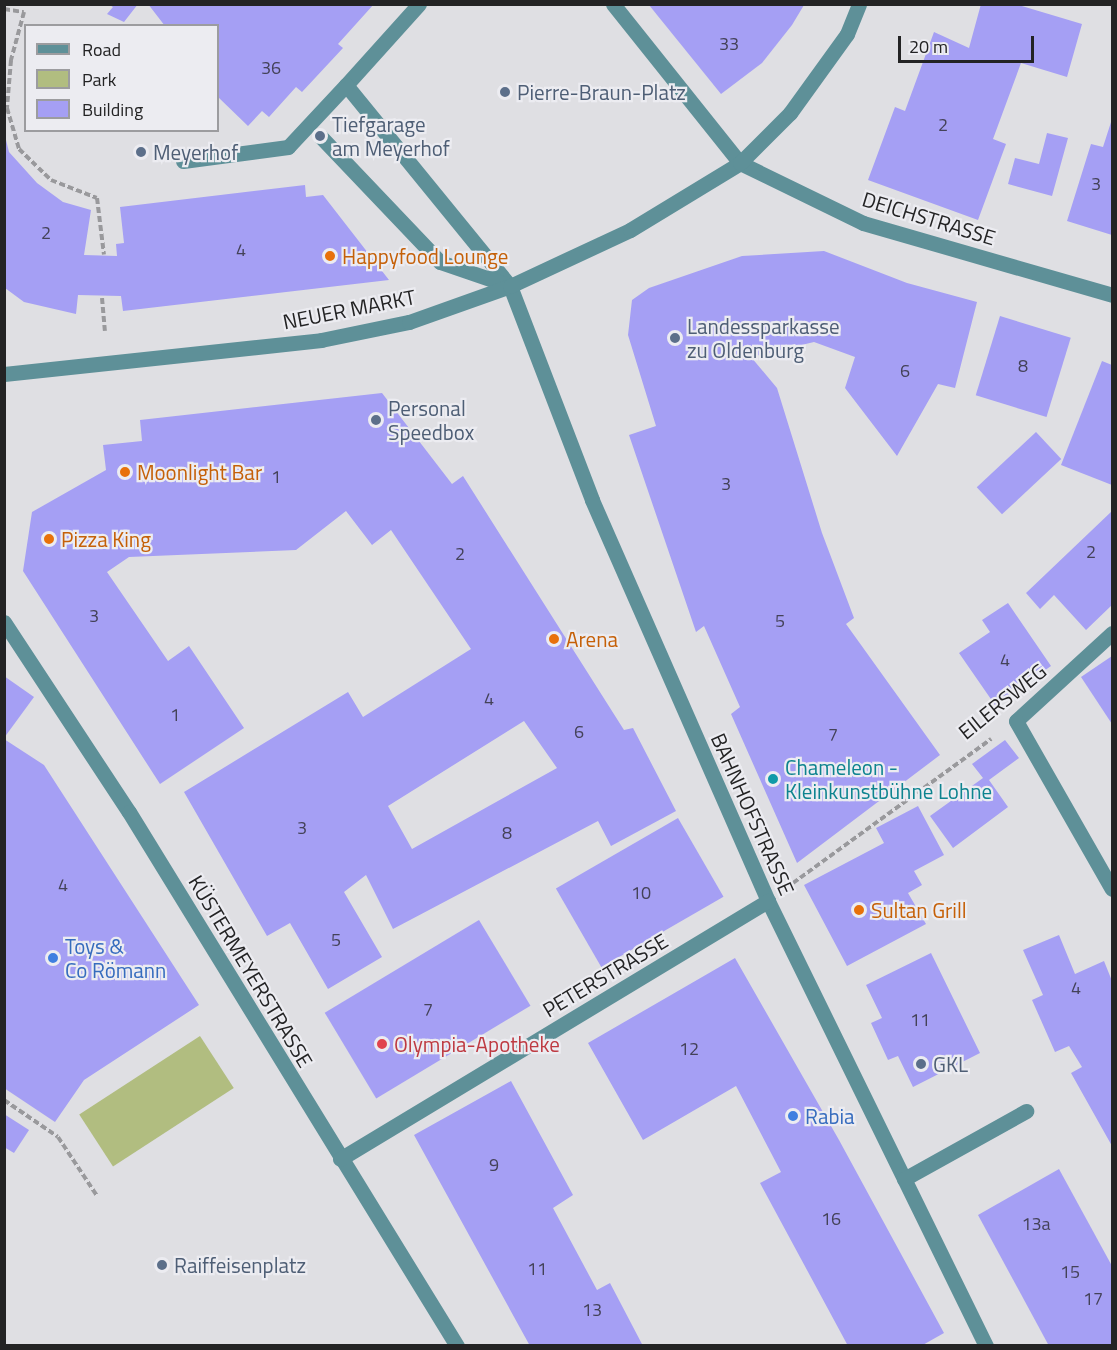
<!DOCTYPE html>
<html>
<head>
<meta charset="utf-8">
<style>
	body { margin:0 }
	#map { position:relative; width:1117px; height:1350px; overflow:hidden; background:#dfdfe3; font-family:"Titillium Web",sans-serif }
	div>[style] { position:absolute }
	.green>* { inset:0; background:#b1bd80; transform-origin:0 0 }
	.building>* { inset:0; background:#a59ff4; transform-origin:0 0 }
	.path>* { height:4px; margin-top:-2px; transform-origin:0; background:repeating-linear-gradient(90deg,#99999c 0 6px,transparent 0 9px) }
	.minor>* { height:15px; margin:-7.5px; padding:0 7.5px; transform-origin:7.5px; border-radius:7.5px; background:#5e9098 }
	.dots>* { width:16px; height:16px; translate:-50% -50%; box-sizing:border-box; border:3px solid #ececf1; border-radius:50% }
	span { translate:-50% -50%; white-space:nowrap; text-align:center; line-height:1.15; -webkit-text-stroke:4.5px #ececf1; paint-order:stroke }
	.number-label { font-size:18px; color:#444258 }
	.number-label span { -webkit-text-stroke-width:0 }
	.service-label { font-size:21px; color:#4e5e75 }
	.left { translate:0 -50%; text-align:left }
	.street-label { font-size:21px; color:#232324 }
	.food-label { font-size:21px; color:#c56008 }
	.culture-label { font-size:21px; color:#0d838f }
	.shop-label { font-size:21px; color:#366cbe }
	.health-label { font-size:21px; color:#be3a42 }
	.frame { position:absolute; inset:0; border:6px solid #232324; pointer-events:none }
	.legend { position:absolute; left:24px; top:24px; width:195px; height:108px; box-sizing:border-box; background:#ececf1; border:2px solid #9c9c9f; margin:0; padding:8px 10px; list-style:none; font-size:18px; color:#232324 }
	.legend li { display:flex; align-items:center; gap:12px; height:30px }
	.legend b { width:30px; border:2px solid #9c9c9f }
	.scale { position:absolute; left:898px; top:36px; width:136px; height:27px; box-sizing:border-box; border:3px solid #232324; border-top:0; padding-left:8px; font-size:18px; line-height:21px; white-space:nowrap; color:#232324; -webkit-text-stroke:4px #ececf1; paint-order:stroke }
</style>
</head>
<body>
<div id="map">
	<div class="green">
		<i style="left:200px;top:1036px;width:62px;height:144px;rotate:57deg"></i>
	</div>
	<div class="building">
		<i style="clip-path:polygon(108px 4px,138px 4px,124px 22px,107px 14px,113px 7px)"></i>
		<i style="clip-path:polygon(148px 4px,374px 4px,338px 44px,343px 48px,302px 92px,296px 87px,269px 117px,262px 111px,248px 126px,218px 97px,218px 26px,165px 26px)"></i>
		<i style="clip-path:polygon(981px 4px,1015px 4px,1082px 24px,1067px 77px,1021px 63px,993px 139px,1006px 144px,978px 220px,868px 180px,895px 107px,905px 111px,934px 32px,969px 48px)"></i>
		<i style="clip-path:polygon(649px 5px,804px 5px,792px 25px,762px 63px,721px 94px)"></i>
		<i style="clip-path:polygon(1112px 119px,1112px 235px,1067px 221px,1091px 144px,1103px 147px)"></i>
		<i style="clip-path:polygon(1047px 133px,1068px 138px,1052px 196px,1008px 184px,1015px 158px,1039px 164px)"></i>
		<i style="clip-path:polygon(5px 136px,9px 152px,37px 183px,63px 202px,91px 210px,84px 255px,117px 256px,116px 244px,124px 243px,120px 207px,305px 185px,306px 197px,323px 195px,389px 280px,123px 311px,121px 296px,78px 295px,76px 314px,24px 302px,5px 288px)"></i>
		<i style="clip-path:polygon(824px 251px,907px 283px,977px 302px,955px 388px,938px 384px,897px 456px,845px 388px,855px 357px,814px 342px,751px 357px,777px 388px,822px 533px,854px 618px,846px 624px,940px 755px,797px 863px,731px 714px,740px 707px,704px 626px,696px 632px,629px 435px,656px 426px,628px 335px,632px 300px,649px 288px,742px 256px)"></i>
		<i style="left:1000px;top:316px;width:74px;height:83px;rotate:17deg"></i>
		<i style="clip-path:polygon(1102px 361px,1112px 365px,1112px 485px,1061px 465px)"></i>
		<i style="clip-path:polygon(evenodd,382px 393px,452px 484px,463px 476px,624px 730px,633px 728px,676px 811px,611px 846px,598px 821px,393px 929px,366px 875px,344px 892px,382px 957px,328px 989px,290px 923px,267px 936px,184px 792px,348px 692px,363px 717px,471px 649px,391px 530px,372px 545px,346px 511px,296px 550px,129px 557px,107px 572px,168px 661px,189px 646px,244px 728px,160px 784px,23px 571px,32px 512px,106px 470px,103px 445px,142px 441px,140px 420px,382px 393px,524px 721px,557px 768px,412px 849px,388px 806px,524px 721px)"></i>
		<i style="left:1036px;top:432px;width:37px;height:81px;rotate:47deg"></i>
		<i style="clip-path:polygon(1112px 511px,1112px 605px,1086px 630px,1054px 595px,1040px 609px,1026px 593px)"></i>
		<i style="clip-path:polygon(1008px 603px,1051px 666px,995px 705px,959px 653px,990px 632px,982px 620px)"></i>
		<i style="clip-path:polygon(1112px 656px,1112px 724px,1081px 677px)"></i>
		<i style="clip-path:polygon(4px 676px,34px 697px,4px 738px)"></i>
		<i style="clip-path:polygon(4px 739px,44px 765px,199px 1005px,84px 1080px,55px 1122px,4px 1088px)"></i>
		<i style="clip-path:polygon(1005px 740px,1019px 758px,989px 780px,1008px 807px,953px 848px,930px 816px,983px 778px,972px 764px)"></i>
		<i style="clip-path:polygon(918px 806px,944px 855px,914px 871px,922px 885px,908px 893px,926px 924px,847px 966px,804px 885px,884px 843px,876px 828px)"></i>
		<i style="left:678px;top:818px;width:91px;height:141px;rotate:60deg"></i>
		<i style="left:479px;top:920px;width:100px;height:180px;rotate:59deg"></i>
		<i style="clip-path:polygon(1059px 935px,1075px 974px,1104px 961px,1112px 981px,1112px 1146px,1071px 1073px,1082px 1067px,1069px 1046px,1055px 1052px,1032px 1000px,1043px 995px,1023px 950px)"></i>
		<i style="clip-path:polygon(931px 953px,980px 1053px,913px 1087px,898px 1056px,888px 1060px,871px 1023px,882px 1018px,866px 985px)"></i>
		<i style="clip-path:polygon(735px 958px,839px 1140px,944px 1333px,921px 1346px,848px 1346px,760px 1183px,781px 1172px,736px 1086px,643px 1140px,588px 1043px)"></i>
		<i style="clip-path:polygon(511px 1081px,573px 1195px,553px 1208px,597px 1290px,610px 1283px,643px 1346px,530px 1346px,414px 1135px)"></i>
		<i style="clip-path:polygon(4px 1114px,29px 1130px,14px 1153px,4px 1147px)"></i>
		<i style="clip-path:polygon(1059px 1169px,1112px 1266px,1112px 1346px,1049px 1346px,978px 1215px)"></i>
	</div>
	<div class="path">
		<i style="left:4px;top:9px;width:20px;rotate:9deg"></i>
		<i style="left:24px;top:12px;width:50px;rotate:105.2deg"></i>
		<i style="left:11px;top:60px;width:48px;rotate:94.8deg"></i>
		<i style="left:7px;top:108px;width:43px;rotate:73.7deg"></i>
		<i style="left:19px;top:149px;width:45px;rotate:44.1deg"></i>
		<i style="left:51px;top:180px;width:49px;rotate:21.4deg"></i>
		<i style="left:97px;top:198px;width:57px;rotate:83deg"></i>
		<i style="left:102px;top:298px;width:33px;rotate:85deg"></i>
		<i style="left:793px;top:883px;width:245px;rotate:-36deg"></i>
		<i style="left:4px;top:1100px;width:65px;rotate:34.4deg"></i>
		<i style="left:58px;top:1137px;width:71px;rotate:56.5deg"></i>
	</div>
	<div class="minor">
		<i style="left:419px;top:4px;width:109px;rotate:132deg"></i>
		<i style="left:346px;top:85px;width:259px;rotate:50.8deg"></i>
		<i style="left:510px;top:286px;width:229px;rotate:69deg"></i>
		<i style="left:592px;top:500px;width:438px;rotate:66.3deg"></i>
		<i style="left:768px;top:901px;width:496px;rotate:63.9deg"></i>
		<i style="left:613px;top:4px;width:203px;rotate:51.4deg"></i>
		<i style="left:740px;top:163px;width:137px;rotate:26deg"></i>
		<i style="left:863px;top:223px;width:259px;rotate:16.1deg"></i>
		<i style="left:320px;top:136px;width:174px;rotate:46.4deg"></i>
		<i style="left:440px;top:262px;width:74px;rotate:18.9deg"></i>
		<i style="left:183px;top:161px;width:106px;rotate:-7.6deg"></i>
		<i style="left:288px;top:147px;width:85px;rotate:-46.9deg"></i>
		<i style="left:4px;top:374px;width:319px;rotate:-6.1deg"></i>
		<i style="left:321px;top:340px;width:90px;rotate:-11.6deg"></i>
		<i style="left:409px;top:322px;width:107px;rotate:-19.6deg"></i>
		<i style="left:510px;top:286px;width:132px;rotate:-25deg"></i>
		<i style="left:630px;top:230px;width:129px;rotate:-31.3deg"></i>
		<i style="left:740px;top:163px;width:71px;rotate:-45deg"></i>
		<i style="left:790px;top:113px;width:97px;rotate:-54.2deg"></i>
		<i style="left:847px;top:34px;width:32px;rotate:-68deg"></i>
		<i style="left:4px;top:622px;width:227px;rotate:56.7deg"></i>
		<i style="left:129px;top:812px;width:627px;rotate:58.44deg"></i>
		<i style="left:1112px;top:633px;width:130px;rotate:137.5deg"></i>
		<i style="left:1016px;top:721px;width:193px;rotate:60.3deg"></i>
		<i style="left:340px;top:1159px;width:500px;rotate:-31.1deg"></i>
		<i style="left:904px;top:1179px;width:140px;rotate:-29.1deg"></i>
	</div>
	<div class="dots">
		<i style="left:505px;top:92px;background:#5c6f8a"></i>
		<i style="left:320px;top:136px;background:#5c6f8a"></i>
		<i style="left:141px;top:152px;background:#5c6f8a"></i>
		<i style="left:330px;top:256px;background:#e8710a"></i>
		<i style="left:675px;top:338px;background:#5c6f8a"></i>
		<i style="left:376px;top:420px;background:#5c6f8a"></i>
		<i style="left:125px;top:472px;background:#e8710a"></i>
		<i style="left:49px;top:539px;background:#e8710a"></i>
		<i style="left:554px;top:639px;background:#e8710a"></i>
		<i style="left:773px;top:779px;background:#0f9aa8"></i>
		<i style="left:859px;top:910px;background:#e8710a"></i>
		<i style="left:53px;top:958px;background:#3f7fe0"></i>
		<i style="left:382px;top:1044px;background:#e0444e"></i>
		<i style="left:921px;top:1064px;background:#5c6f8a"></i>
		<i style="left:793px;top:1116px;background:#3f7fe0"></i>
		<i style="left:162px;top:1265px;background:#5c6f8a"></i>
	</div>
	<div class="number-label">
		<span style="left:729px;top:44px">33</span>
		<span style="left:271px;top:68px">36</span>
		<span style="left:943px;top:125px">2</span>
		<span style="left:1096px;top:184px">3</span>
		<span style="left:46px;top:233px">2</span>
		<span style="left:241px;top:250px">4</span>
		<span style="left:1023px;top:366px">8</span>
		<span style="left:905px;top:371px">6</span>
		<span style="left:276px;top:477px">1</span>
		<span style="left:726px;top:484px">3</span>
		<span style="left:1091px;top:552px">2</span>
		<span style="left:460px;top:554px">2</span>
		<span style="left:94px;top:616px">3</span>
		<span style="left:780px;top:621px">5</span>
		<span style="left:1005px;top:660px">4</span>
		<span style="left:489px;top:699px">4</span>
		<span style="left:175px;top:715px">1</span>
		<span style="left:579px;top:732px">6</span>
		<span style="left:833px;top:735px">7</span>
		<span style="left:302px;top:828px">3</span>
		<span style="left:507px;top:833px">8</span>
		<span style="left:63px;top:885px">4</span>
		<span style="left:641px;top:893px">10</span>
		<span style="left:336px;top:940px">5</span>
		<span style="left:1076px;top:988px">4</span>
		<span style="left:428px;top:1010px">7</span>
		<span style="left:920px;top:1020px">11</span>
		<span style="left:689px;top:1049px">12</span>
		<span style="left:494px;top:1165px">9</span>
		<span style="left:831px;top:1219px">16</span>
		<span style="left:1036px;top:1224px">13a</span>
		<span style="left:537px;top:1269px">11</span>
		<span style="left:1070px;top:1272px">15</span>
		<span style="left:1093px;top:1299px">17</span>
		<span style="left:592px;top:1310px">13</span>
	</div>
	<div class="service-label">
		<span class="left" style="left:517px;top:92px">Pierre-Braun-Platz</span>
		<span class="left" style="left:332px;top:136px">Tiefgarage<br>am Meyerhof</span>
		<span class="left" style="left:153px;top:152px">Meyerhof</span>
		<span class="left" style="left:687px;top:338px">Landessparkasse<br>zu Oldenburg</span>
		<span class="left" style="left:388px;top:420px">Personal<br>Speedbox</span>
		<span class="left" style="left:933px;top:1064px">GKL</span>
		<span class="left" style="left:174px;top:1265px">Raiffeisenplatz</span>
	</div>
	<div class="street-label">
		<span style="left:929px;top:218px;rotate:17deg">DEICHSTRASSE</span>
		<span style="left:349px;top:309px;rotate:-11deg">NEUER MARKT</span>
		<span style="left:1002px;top:701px;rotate:-39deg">EILERSWEG</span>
		<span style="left:753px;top:814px;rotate:66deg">BAHNHOFSTRASSE</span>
		<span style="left:251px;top:971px;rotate:59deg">KÜSTERMEYERSTRASSE</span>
		<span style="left:605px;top:975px;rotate:-31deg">PETERSTRASSE</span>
	</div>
	<div class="food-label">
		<span class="left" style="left:342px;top:256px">Happyfood Lounge</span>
		<span class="left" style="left:137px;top:472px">Moonlight Bar</span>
		<span class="left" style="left:61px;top:539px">Pizza King</span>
		<span class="left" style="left:566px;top:639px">Arena</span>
		<span class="left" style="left:871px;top:910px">Sultan Grill</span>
	</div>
	<div class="culture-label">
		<span class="left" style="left:785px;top:779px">Chameleon -<br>Kleinkunstbühne Lohne</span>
	</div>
	<div class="shop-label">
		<span class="left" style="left:65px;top:958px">Toys &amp;<br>Co Römann</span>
		<span class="left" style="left:805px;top:1116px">Rabia</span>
	</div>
	<div class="health-label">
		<span class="left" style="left:394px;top:1044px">Olympia-Apotheke</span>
	</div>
	<div class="frame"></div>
	<ul class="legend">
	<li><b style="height:8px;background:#5e9098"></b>Road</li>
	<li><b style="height:16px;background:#b1bd80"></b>Park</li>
	<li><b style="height:16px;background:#a59ff4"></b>Building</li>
	</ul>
	<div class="scale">20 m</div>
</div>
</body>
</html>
